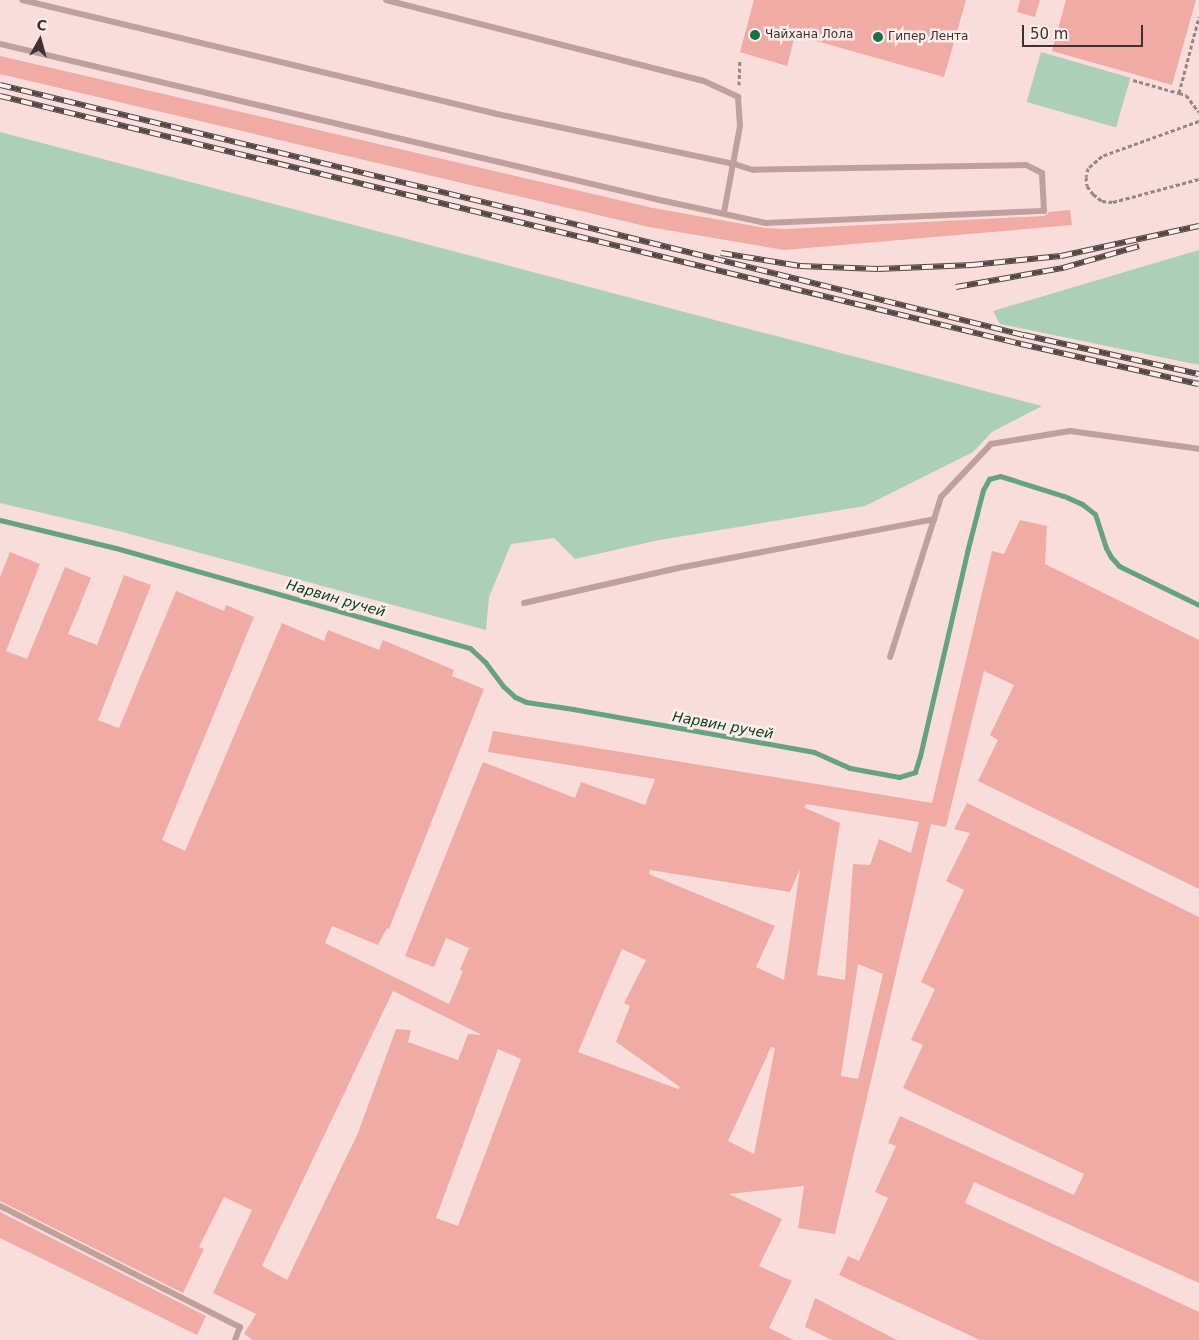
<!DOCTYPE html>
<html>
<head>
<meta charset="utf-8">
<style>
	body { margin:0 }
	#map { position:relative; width:1199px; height:1340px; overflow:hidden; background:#f8ddda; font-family:"DejaVu Sans",sans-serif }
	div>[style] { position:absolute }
	.green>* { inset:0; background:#abcfb9; transform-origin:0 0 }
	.stream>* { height:5px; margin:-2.5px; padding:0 2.5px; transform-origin:2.5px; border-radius:2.5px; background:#65a27f }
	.building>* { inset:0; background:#f0aba4 }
	.path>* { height:3px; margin-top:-1.5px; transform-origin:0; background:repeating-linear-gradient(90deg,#988684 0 4px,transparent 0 6.5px) }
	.lane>* { height:6px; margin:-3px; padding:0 3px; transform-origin:3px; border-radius:3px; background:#bfa09c }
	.rail>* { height:5.5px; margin-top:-2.75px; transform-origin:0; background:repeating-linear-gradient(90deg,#feedeb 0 11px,#544847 0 22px); box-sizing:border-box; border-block:1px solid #544847 }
	.dots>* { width:14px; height:14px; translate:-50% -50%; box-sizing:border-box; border:2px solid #feedeb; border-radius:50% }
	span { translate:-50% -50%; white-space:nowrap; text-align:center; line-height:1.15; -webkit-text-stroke:5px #feedeb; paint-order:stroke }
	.poi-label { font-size:12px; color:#3c3231 }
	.left { translate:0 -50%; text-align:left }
	.water-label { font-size:14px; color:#073a23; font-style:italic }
	.north { position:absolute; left:15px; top:15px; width:50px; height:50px; -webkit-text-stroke:4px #feedeb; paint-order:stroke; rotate:7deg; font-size:14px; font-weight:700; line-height:20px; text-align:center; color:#3c3231 }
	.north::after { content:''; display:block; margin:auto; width:18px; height:22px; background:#3c3231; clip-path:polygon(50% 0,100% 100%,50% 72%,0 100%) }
	.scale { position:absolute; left:1022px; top:25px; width:121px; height:22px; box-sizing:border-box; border:2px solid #3c3231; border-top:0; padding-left:6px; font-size:15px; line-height:18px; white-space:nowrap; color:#3c3231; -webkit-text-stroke:4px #feedeb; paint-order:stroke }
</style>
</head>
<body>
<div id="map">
	<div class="green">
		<i style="left:1041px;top:52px;width:93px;height:52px;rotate:16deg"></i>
		<i style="clip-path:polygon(0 132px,1042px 406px,992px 432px,973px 452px,865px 506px,659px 540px,575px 559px,554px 538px,511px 544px,489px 597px,486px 630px,115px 530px,0 503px)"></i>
		<i style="clip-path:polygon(1199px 250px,1199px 365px,1000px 324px,993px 311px)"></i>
	</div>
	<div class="stream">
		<i style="left:0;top:520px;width:119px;rotate:13.6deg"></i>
		<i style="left:116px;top:548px;width:368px;rotate:15.8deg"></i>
		<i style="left:470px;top:648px;width:21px;rotate:43deg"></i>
		<i style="left:485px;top:662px;width:31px;rotate:53deg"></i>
		<i style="left:504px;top:687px;width:15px;rotate:42deg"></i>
		<i style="left:515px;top:697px;width:12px;rotate:24deg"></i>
		<i style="left:526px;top:702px;width:48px;rotate:8.5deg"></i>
		<i style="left:573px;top:709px;width:245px;rotate:10.1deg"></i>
		<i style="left:814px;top:752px;width:39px;rotate:24deg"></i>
		<i style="left:850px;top:768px;width:50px;rotate:10.4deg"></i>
		<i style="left:899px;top:777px;width:17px;rotate:-17deg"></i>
		<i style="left:915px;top:772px;width:17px;rotate:-73deg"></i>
		<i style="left:920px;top:756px;width:213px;rotate:-77deg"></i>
		<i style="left:968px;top:548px;width:60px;rotate:-75.5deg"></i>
		<i style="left:983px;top:490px;width:13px;rotate:-61deg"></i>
		<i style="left:989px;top:479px;width:11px;rotate:-15deg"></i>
		<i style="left:1000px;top:476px;width:67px;rotate:17.4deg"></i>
		<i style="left:1064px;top:496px;width:20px;rotate:24deg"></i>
		<i style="left:1082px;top:504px;width:16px;rotate:38deg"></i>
		<i style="left:1095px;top:514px;width:36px;rotate:72deg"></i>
		<i style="left:1106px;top:548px;width:10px;rotate:61deg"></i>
		<i style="left:1111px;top:557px;width:12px;rotate:48deg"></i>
		<i style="left:1119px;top:566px;width:89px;rotate:26deg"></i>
	</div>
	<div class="building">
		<i style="clip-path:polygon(754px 0,966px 0,944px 77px,795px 35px,787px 66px,740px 52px)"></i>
		<i style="clip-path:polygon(1020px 0,1040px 0,1035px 17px,1017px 12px)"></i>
		<i style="clip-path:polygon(1066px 0,1196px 0,1172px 85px,1052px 51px)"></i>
		<i style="clip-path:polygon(0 56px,653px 208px,765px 228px,786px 229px,1044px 216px,1049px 212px,1070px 210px,1072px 225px,784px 250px,649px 227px,0 74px)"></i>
		<i style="clip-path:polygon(evenodd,1020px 520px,1047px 526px,1045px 564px,1199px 640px,1199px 889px,978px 781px,998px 740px,990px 735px,1014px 685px,984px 671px,946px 827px,931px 824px,835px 1234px,798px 1228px,804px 1186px,729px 1194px,782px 1219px,759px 1266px,792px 1281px,769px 1328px,794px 1340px,253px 1340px,244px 1334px,256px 1314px,213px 1293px,252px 1210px,224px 1197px,199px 1247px,204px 1249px,183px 1293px,0 1201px,0 577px,10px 552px,40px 564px,6px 651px,27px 659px,65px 567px,91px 578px,68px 634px,97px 645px,124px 575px,151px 585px,98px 720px,119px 728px,176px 591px,224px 611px,226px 605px,254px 617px,162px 840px,185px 851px,282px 623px,324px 641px,328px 630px,379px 650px,383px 640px,454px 670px,452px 676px,484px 689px,389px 929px,387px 928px,378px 945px,332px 926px,325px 943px,449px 1004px,463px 971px,460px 970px,469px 948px,446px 938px,434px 967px,405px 956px,483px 762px,575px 798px,581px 782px,645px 805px,655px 779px,488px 752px,493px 731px,932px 803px,992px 551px,1004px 554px,1020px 520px,806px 804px,919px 822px,911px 853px,879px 839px,870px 865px,853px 864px,845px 980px,817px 975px,840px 823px,805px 808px,806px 804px,1020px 520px,800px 869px,784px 980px,756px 967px,775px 926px,649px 874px,650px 870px,790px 892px,800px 869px,1020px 520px,622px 949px,646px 960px,624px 1003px,630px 1006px,616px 1042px,680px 1087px,678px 1089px,578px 1052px,622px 949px,1020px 520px,858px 964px,883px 974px,858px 1079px,841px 1076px,858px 964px,1020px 520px,393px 991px,482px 1035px,468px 1034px,458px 1060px,408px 1042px,411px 1030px,396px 1029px,358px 1133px,287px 1280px,262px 1266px,393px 991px,1020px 520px,771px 1047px,775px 1048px,754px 1154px,728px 1141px,771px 1047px,1020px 520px,498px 1049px,521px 1059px,458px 1226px,436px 1218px,498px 1049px)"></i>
		<i style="clip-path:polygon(967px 803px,1199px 917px,1199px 1283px,974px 1182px,965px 1203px,1199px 1312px,1199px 1340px,980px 1340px,839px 1275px,848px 1256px,859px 1261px,888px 1198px,875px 1192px,896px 1146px,888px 1143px,900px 1116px,1074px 1195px,1084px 1174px,903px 1088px,923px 1045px,911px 1040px,935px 989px,921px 982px,964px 890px,946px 881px,970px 833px,954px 829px)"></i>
		<i style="clip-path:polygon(0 1212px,206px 1316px,197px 1335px,0 1238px)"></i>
		<i style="clip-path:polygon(815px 1298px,897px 1340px,832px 1340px,805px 1327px)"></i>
	</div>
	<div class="path">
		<i style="left:1133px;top:80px;width:48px;rotate:15.8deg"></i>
		<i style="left:1179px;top:93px;width:79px;rotate:-75.3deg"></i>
		<i style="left:739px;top:85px;width:24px;rotate:-88deg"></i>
		<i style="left:1179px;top:93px;width:7px;rotate:16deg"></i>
		<i style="left:1186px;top:95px;width:21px;rotate:53deg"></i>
		<i style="left:1199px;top:121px;width:103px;rotate:160.2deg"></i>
		<i style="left:1102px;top:156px;width:18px;rotate:139deg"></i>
		<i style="left:1088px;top:168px;width:9px;rotate:103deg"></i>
		<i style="left:1086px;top:177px;width:9px;rotate:84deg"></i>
		<i style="left:1087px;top:186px;width:10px;rotate:53deg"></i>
		<i style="left:1093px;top:194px;width:11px;rotate:38deg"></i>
		<i style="left:1102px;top:201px;width:11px;rotate:5deg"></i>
		<i style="left:1113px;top:202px;width:89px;rotate:-15deg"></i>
	</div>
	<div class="lane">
		<i style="left:386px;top:0;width:328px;rotate:14.3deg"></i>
		<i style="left:704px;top:81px;width:38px;rotate:25deg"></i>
		<i style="left:738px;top:97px;width:29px;rotate:86deg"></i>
		<i style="left:740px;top:126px;width:87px;rotate:100.5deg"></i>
		<i style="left:0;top:44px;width:673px;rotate:13.31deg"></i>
		<i style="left:655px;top:199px;width:114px;rotate:12.2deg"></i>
		<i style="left:766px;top:223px;width:278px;rotate:-2.5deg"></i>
		<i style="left:1044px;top:211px;width:38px;rotate:-93deg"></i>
		<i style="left:1042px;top:173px;width:18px;rotate:-153deg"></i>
		<i style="left:1026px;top:165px;width:273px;rotate:179deg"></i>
		<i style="left:753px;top:170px;width:20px;rotate:-162deg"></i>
		<i style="left:734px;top:164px;width:246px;rotate:-168.1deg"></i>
		<i style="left:493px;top:113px;width:484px;rotate:-166.5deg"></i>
		<i style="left:524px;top:603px;width:158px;rotate:-12.8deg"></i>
		<i style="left:678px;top:568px;width:261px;rotate:-10.8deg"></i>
		<i style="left:890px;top:657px;width:168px;rotate:-72.3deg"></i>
		<i style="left:941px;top:497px;width:73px;rotate:-46.7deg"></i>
		<i style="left:991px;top:444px;width:80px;rotate:-9.3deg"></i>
		<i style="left:1070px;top:431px;width:130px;rotate:7.9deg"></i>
		<i style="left:0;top:1206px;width:269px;rotate:26.8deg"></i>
		<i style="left:240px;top:1327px;width:14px;rotate:111deg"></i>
	</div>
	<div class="rail">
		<i style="left:0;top:85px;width:625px;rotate:13.61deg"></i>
		<i style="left:607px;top:232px;width:430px;rotate:13.9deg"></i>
		<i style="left:1024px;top:335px;width:179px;rotate:12.6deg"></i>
		<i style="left:0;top:96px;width:1051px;rotate:13.65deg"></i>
		<i style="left:1021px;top:344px;width:182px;rotate:12.7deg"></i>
		<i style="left:721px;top:253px;width:80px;rotate:9.3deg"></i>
		<i style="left:800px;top:266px;width:78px;rotate:2.2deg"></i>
		<i style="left:878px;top:269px;width:94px;rotate:-2.4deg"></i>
		<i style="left:972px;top:265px;width:89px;rotate:-5.8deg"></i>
		<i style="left:1061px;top:256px;width:141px;rotate:-12.3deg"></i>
		<i style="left:956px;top:287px;width:109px;rotate:-10.1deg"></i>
		<i style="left:1063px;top:268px;width:79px;rotate:-16.1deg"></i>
	</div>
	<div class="dots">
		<i style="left:755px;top:35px;background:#167349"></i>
		<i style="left:878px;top:37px;background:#167349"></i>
	</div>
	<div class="poi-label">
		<span class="left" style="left:765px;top:35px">Чайхана Лола</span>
		<span class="left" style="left:888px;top:37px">Гипер Лента</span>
	</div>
	<div class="water-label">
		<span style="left:336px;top:598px;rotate:16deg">Нарвин ручей</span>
		<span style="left:723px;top:725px;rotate:10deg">Нарвин ручей</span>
	</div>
	<div class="north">С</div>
	<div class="scale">50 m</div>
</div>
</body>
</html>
